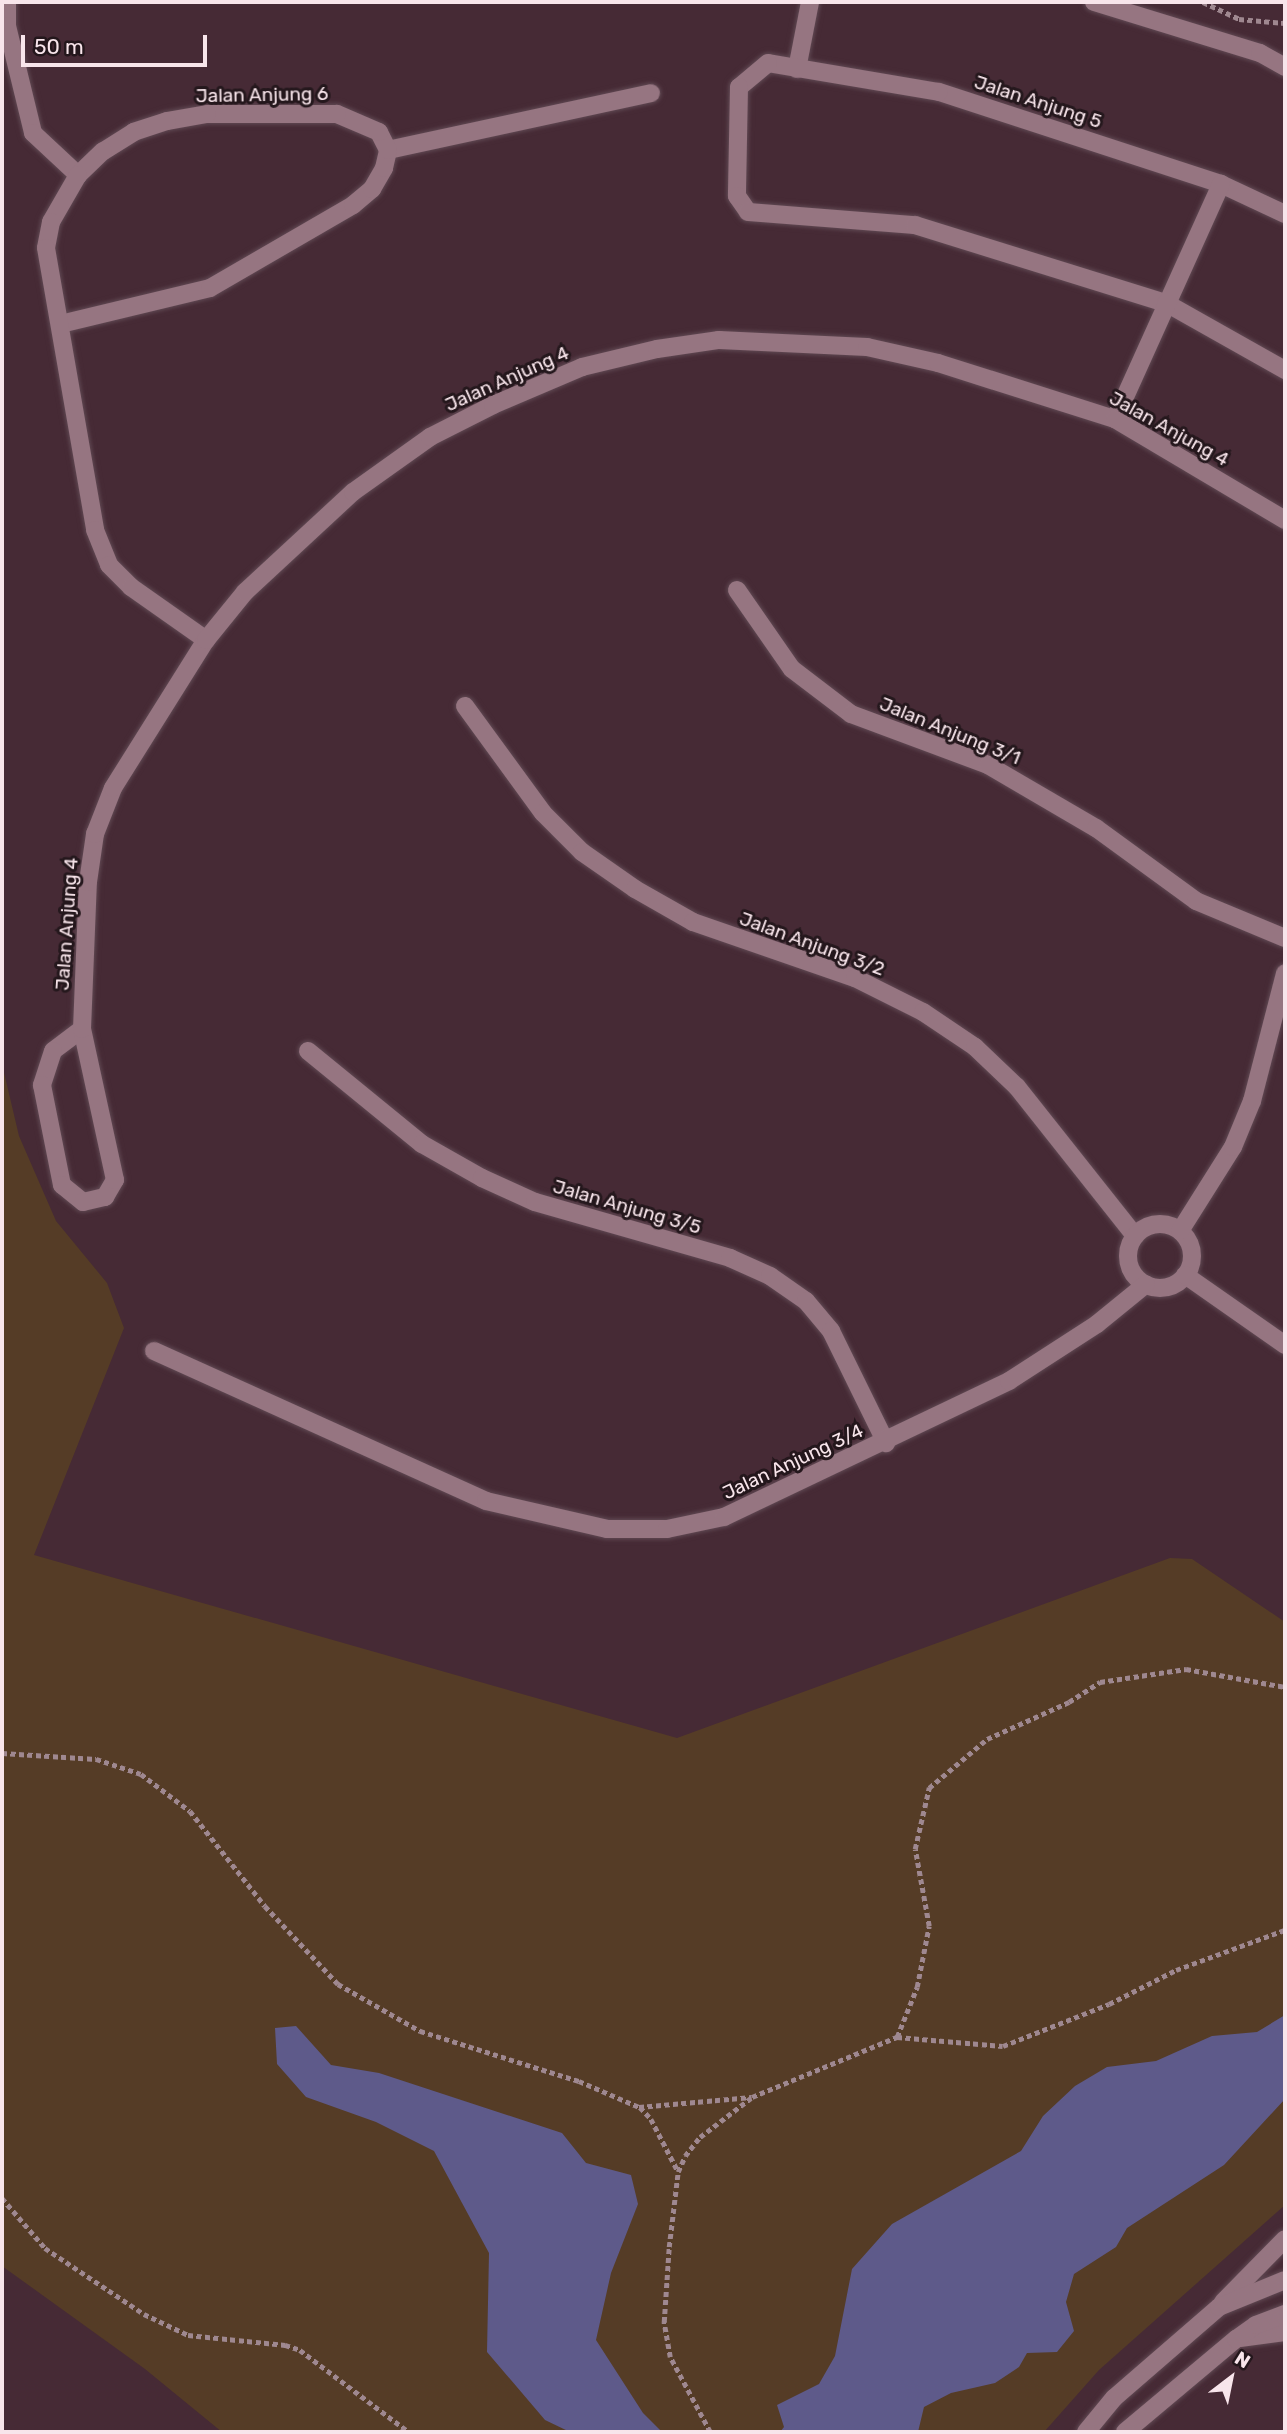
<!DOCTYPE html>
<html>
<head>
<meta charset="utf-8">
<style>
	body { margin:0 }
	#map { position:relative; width:1287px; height:2434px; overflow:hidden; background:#462a35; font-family:Rubik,sans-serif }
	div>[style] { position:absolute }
	.green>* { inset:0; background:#553c26 }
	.water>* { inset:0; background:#5e5a8a }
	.path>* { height:4.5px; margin-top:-2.25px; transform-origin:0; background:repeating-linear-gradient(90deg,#9f8890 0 5px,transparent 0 8.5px) }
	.roads { filter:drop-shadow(0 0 2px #604953) drop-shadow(0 0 2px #604953) }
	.minor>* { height:18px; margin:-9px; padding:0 9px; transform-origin:9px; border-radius:9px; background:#967581 }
	.minor>.ring { margin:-9px; padding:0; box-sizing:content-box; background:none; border:18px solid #967581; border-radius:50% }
	span { translate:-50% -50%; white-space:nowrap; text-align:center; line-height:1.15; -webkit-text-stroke:6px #24171c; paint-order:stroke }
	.street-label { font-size:19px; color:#f8e5eb }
	.frame { position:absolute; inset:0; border:4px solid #f8e5eb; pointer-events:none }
	.north { position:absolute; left:1196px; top:2343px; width:70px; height:70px; -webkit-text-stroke:5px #24171c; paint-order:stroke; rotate:32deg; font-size:19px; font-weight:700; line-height:28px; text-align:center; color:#f8e5eb }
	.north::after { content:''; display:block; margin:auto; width:24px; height:32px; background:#f8e5eb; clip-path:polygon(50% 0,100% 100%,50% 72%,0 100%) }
	.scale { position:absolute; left:21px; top:35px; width:186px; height:32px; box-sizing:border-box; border:4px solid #f8e5eb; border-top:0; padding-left:9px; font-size:21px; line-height:24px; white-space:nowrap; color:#f8e5eb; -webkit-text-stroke:5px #24171c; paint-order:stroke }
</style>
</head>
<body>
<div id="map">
	<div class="green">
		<i style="clip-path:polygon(2px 1064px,19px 1136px,56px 1221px,107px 1283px,124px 1328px,34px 1555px,677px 1738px,1170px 1558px,1192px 1559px,1285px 1622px,1285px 2205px,1099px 2370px,1044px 2432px,222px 2432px,145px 2369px,2px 2266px)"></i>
	</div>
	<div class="water">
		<i style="clip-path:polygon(1285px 2015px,1285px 2099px,1224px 2165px,1127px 2228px,1116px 2247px,1074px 2274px,1066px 2302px,1074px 2331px,1057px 2352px,1027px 2353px,1019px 2367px,995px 2383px,951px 2393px,924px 2407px,918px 2432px,780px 2432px,784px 2427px,777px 2405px,819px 2384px,835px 2356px,852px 2269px,892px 2224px,1021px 2151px,1043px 2116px,1075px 2086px,1107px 2067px,1156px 2061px,1212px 2036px,1257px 2032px)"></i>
		<i style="clip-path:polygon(296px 2026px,331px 2065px,379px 2073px,562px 2133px,586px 2163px,631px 2175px,638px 2204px,611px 2273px,596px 2340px,643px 2413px,662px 2432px,570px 2432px,545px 2420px,487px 2352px,489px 2253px,434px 2151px,376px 2122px,306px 2097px,277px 2064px,275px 2028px)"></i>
	</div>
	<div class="path">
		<i style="left:1203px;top:2px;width:40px;rotate:25deg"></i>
		<i style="left:1239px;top:19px;width:46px;rotate:5deg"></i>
		<i style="left:2px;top:1753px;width:94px;rotate:3.7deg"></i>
		<i style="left:96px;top:1759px;width:47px;rotate:18.4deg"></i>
		<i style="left:141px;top:1774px;width:61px;rotate:37.1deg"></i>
		<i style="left:190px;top:1811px;width:121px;rotate:51.7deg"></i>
		<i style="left:265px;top:1906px;width:107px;rotate:46.9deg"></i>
		<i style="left:338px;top:1984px;width:95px;rotate:29.8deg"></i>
		<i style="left:420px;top:2031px;width:167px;rotate:17.5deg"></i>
		<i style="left:579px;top:2081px;width:65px;rotate:23.4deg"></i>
		<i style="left:639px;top:2107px;width:113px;rotate:-5.1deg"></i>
		<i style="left:752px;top:2097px;width:157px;rotate:-22.5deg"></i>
		<i style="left:897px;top:2037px;width:106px;rotate:4.9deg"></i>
		<i style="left:1003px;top:2046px;width:114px;rotate:-21.6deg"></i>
		<i style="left:1109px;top:2004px;width:75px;rotate:-26.9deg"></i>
		<i style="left:1176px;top:1970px;width:116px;rotate:-20.2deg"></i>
		<i style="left:897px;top:2037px;width:54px;rotate:-68.2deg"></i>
		<i style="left:917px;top:1987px;width:62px;rotate:-78.9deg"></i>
		<i style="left:929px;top:1926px;width:78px;rotate:-100.3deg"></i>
		<i style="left:915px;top:1849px;width:63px;rotate:-77.1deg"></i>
		<i style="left:929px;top:1788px;width:76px;rotate:-40.2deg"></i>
		<i style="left:987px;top:1739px;width:90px;rotate:-24.3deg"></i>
		<i style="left:1069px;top:1702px;width:37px;rotate:-33deg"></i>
		<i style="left:1100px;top:1682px;width:87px;rotate:-8.6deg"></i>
		<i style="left:1186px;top:1669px;width:101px;rotate:10.3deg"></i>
		<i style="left:640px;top:2107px;width:16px;rotate:47deg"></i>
		<i style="left:651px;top:2119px;width:59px;rotate:62.6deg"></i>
		<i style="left:2px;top:2198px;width:66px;rotate:49.3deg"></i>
		<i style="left:45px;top:2248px;width:119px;rotate:33.7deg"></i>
		<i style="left:144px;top:2314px;width:49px;rotate:25.5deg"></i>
		<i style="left:188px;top:2335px;width:98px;rotate:5.9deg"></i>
		<i style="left:285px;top:2345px;width:16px;rotate:18deg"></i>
		<i style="left:300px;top:2350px;width:136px;rotate:37deg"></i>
		<i style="left:710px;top:2432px;width:85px;rotate:-118.1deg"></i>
		<i style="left:670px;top:2357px;width:36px;rotate:-100deg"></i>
		<i style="left:664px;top:2322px;width:75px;rotate:-86.2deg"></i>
		<i style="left:669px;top:2247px;width:76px;rotate:-83.2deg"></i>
		<i style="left:678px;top:2172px;width:17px;rotate:-66deg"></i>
		<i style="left:685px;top:2156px;width:24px;rotate:-52deg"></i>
		<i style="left:700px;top:2137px;width:64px;rotate:-37.4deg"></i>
	</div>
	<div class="roads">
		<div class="minor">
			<i style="left:7px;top:2px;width:24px;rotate:90deg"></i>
			<i style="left:7px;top:26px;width:110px;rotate:76.3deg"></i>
			<i style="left:33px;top:133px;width:62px;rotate:43deg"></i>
			<i style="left:1094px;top:2px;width:174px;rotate:17.1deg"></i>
			<i style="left:1260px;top:53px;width:29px;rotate:29deg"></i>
			<i style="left:797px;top:69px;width:68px;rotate:-79deg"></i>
			<i style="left:388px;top:150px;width:269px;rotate:-12.2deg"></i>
			<i style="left:1285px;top:214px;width:71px;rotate:-154.9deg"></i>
			<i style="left:1221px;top:184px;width:297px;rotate:-161.9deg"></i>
			<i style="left:939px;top:92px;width:173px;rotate:-170.4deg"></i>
			<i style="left:768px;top:63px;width:38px;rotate:140deg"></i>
			<i style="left:739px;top:87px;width:109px;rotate:91.1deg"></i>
			<i style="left:737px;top:196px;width:19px;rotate:55deg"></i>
			<i style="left:748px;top:212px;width:168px;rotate:4.5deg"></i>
			<i style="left:915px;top:225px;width:263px;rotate:17.3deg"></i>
			<i style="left:1166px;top:303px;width:137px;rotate:29.4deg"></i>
			<i style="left:61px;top:324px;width:153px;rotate:-13.6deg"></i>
			<i style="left:210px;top:288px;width:165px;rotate:-30.1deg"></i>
			<i style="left:353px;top:205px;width:25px;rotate:-40deg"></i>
			<i style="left:372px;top:189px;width:24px;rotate:-60deg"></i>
			<i style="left:384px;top:168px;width:18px;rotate:-77deg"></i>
			<i style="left:388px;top:150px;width:20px;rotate:-117deg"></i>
			<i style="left:379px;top:132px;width:46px;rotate:-156.8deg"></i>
			<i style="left:337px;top:114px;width:130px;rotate:180deg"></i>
			<i style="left:207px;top:114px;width:41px;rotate:170.1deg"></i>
			<i style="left:167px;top:121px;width:35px;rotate:162deg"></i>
			<i style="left:134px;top:132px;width:36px;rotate:148deg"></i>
			<i style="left:103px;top:151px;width:35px;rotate:136deg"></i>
			<i style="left:78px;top:175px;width:54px;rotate:119.9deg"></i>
			<i style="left:51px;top:222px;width:26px;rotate:101deg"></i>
			<i style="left:46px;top:248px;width:286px;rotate:80.1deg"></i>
			<i style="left:95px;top:530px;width:38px;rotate:68deg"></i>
			<i style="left:109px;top:565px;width:31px;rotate:45deg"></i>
			<i style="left:131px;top:587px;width:92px;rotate:35.2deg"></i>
			<i style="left:1115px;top:419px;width:258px;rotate:-65.7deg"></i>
			<i style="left:737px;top:590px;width:96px;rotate:55.2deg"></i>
			<i style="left:792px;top:669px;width:74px;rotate:37.3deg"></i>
			<i style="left:851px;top:714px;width:146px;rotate:20.4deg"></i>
			<i style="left:988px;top:765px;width:125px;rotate:30.3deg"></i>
			<i style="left:1096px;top:828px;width:124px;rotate:36.1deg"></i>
			<i style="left:1196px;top:901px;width:96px;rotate:22.6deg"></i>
			<i style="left:465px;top:706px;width:132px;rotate:53.9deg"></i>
			<i style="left:543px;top:813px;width:55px;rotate:45deg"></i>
			<i style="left:582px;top:852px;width:65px;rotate:34.9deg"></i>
			<i style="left:635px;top:889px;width:67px;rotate:29.6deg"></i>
			<i style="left:693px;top:922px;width:171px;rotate:19.1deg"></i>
			<i style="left:855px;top:978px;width:76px;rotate:26.6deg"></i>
			<i style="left:923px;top:1012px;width:63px;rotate:33.9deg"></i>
			<i style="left:975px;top:1047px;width:58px;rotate:43.6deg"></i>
			<i style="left:1017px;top:1087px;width:190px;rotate:51.6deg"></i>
			<i style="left:82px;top:1029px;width:36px;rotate:143deg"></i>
			<i style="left:53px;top:1051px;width:36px;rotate:108deg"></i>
			<i style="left:42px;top:1085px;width:102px;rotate:78.7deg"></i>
			<i style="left:62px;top:1185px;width:27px;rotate:39deg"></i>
			<i style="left:83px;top:1202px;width:23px;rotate:-13deg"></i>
			<i style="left:105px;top:1197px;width:20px;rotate:-60deg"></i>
			<i style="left:115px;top:1180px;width:155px;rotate:-102.3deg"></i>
			<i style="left:82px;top:1029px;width:147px;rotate:-87.7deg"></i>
			<i style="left:88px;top:882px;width:49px;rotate:-81.7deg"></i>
			<i style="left:95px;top:834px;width:49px;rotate:-68.6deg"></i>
			<i style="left:113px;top:788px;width:175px;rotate:-57.9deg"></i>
			<i style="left:206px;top:640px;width:62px;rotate:-50.9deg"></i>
			<i style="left:245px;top:592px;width:147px;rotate:-42.8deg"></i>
			<i style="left:353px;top:492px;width:95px;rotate:-35.5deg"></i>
			<i style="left:430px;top:437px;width:71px;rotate:-26.9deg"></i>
			<i style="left:493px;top:405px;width:97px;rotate:-23.1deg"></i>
			<i style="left:582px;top:367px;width:77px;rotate:-13.5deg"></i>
			<i style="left:657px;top:349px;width:63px;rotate:-8.3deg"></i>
			<i style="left:719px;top:340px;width:148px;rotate:2.7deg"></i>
			<i style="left:867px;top:347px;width:73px;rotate:12.7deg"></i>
			<i style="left:938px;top:363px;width:186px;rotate:17.6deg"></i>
			<i style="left:1115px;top:419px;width:198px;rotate:30.7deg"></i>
			<i style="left:308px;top:1051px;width:147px;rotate:39.2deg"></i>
			<i style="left:422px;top:1144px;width:69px;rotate:29.5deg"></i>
			<i style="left:482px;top:1178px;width:58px;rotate:24.4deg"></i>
			<i style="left:535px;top:1202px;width:203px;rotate:16deg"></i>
			<i style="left:730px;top:1258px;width:44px;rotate:24.2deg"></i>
			<i style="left:770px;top:1276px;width:44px;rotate:34.8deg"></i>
			<i style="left:806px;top:1301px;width:39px;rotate:50deg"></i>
			<i style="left:831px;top:1331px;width:125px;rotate:63.8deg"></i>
			<i class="ring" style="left:1128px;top:1224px;width:46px;height:46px"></i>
			<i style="left:1180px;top:1231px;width:99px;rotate:-57.8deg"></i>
			<i style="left:1233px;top:1147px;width:50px;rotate:-67.6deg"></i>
			<i style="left:1252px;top:1101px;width:132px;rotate:-75.5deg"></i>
			<i style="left:1185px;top:1275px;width:122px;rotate:35deg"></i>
			<i style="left:154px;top:1351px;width:364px;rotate:24.3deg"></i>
			<i style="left:486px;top:1501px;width:124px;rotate:13deg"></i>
			<i style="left:607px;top:1529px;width:60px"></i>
			<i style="left:667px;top:1529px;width:58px;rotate:-11.9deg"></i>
			<i style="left:724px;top:1517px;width:316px;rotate:-25.5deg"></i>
			<i style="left:1009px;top:1381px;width:105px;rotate:-32.9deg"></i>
			<i style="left:1097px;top:1324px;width:63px;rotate:-39.2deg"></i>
			<i style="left:1223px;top:2302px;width:88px;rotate:-45.5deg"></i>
			<i style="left:1240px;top:2338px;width:45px;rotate:-7.6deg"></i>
			<i style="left:1086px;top:2432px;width:44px;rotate:-50.5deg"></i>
			<i style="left:1114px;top:2398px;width:139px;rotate:-40.9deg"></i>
			<i style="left:1219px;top:2307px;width:71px;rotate:-22.2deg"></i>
			<i style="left:1125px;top:2432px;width:145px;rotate:-40deg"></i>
			<i style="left:1236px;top:2339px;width:24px;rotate:-35deg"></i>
			<i style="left:1256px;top:2325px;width:31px;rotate:-21deg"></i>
		</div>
	</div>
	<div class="street-label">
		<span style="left:262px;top:95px;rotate:-1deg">Jalan Anjung 6</span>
		<span style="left:1038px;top:102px;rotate:18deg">Jalan Anjung 5</span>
		<span style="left:507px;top:379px;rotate:-24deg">Jalan Anjung 4</span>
		<span style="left:1169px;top:429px;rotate:29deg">Jalan Anjung 4</span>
		<span style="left:950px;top:731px;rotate:22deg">Jalan Anjung 3/1</span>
		<span style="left:67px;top:924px;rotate:-86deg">Jalan Anjung 4</span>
		<span style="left:812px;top:944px;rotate:20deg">Jalan Anjung 3/2</span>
		<span style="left:627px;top:1207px;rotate:16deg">Jalan Anjung 3/5</span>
		<span style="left:793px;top:1462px;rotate:-25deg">Jalan Anjung 3/4</span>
	</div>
	<div class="frame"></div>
	<div class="north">N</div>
	<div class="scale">50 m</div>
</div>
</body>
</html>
